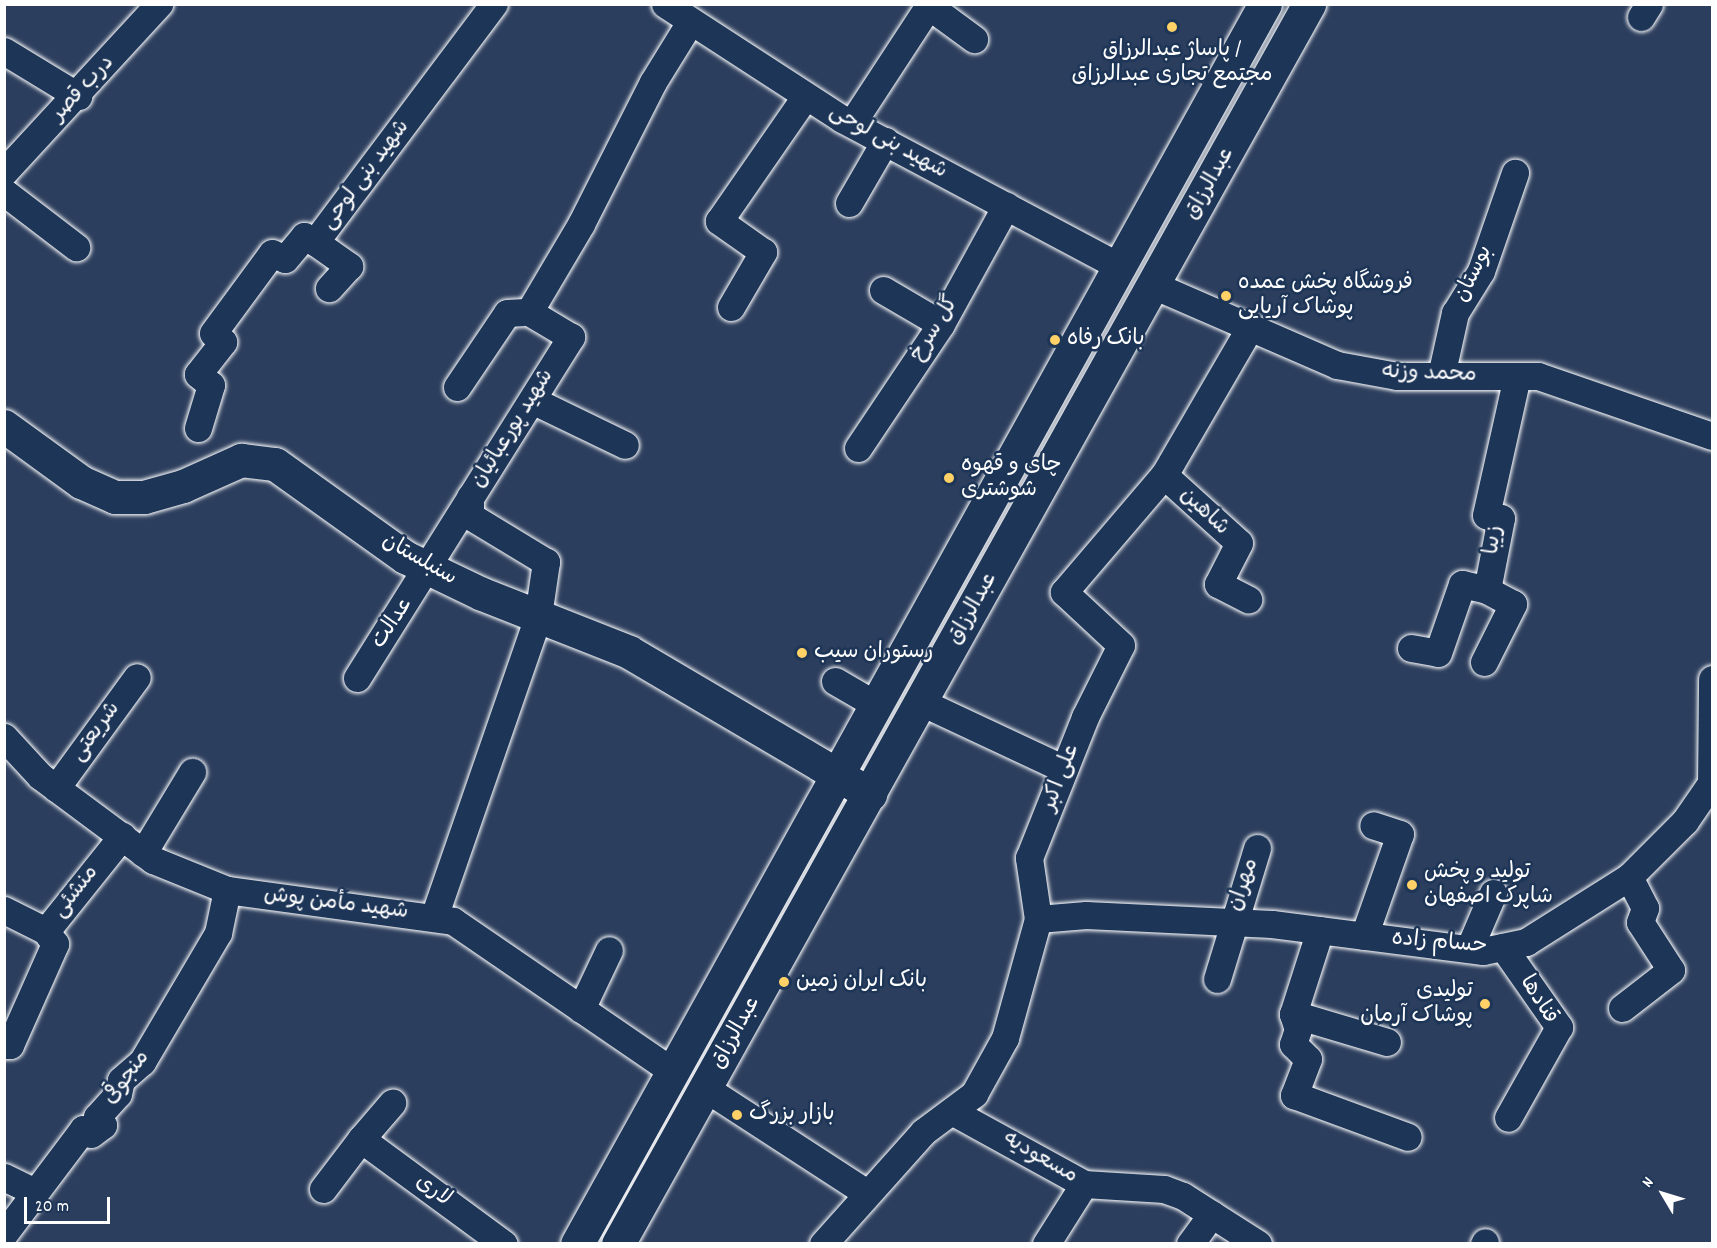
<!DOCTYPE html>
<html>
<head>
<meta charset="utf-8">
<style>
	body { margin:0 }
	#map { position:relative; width:1717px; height:1248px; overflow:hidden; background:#2c3e5d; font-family:Dekko,"Playpen Sans Arabic",sans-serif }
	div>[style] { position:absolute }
	.roads { filter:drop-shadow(0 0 2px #fff) drop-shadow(0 0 2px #fff) }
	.street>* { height:27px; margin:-13.5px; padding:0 13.5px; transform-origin:13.5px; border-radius:13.5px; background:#1d3557 }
	.secondary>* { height:33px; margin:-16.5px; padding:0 16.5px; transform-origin:16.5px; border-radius:16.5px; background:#1d3557 }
	.primary>* { height:33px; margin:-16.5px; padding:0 16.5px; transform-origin:16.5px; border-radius:16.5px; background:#1d3557 }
	.dots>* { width:16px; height:16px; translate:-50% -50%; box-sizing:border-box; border:3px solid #1d3557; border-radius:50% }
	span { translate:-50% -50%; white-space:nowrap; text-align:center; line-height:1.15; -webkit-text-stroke:5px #1d3557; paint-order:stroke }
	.poi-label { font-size:22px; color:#fff }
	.left { translate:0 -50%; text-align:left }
	.right { translate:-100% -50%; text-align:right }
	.street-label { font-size:22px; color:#fff }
	.frame { position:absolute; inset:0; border:6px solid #fff; pointer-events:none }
	.north { position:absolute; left:1633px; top:1164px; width:60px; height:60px; -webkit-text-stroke:4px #1d3557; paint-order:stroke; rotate:308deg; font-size:16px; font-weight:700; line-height:24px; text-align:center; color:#fff }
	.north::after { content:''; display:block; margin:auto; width:21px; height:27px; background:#fff; clip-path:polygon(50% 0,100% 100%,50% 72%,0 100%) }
	.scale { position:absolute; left:24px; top:1197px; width:86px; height:27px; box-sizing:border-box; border:3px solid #fff; border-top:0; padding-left:8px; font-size:18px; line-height:21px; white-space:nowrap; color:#fff; -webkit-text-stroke:4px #1d3557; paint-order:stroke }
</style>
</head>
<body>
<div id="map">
	<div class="roads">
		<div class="street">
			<i style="left:665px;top:4px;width:211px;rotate:33deg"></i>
			<i style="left:842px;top:119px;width:314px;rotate:28deg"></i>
			<i style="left:929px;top:6px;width:56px;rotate:36.3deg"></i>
			<i style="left:1641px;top:17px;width:15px;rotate:-58deg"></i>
			<i style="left:4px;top:51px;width:87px;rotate:31.3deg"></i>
			<i style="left:852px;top:123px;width:142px;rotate:-56.8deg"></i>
			<i style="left:4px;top:172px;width:229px;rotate:-47.3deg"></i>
			<i style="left:4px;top:192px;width:91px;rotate:37.4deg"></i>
			<i style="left:849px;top:203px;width:72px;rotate:-59.9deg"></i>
			<i style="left:315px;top:242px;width:42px;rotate:35.2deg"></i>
			<i style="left:349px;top:266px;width:30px;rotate:132deg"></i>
			<i style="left:1153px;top:285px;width:201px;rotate:23.5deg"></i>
			<i style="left:1337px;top:365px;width:61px;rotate:10.4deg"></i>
			<i style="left:1397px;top:376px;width:141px"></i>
			<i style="left:1538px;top:376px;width:184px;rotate:19deg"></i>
			<i style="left:883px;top:290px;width:67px;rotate:30.4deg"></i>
			<i style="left:731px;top:307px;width:64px;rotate:-59.8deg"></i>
			<i style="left:763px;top:252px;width:54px;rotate:-144.8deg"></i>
			<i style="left:719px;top:221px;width:151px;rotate:-55.3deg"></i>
			<i style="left:1441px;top:376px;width:65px;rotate:-77.5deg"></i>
			<i style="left:1455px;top:313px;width:49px;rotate:-58.2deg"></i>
			<i style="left:1481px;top:271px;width:104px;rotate:-70.9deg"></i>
			<i style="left:457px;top:387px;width:89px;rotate:-56deg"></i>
			<i style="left:507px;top:313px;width:22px;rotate:-3deg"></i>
			<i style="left:532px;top:400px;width:103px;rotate:25.8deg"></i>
			<i style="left:198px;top:428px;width:45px;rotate:-73.2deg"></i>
			<i style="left:211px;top:385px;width:17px;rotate:-140deg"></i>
			<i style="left:198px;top:374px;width:41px;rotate:-52deg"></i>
			<i style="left:223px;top:342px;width:13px;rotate:-138deg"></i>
			<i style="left:213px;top:333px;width:99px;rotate:-53.6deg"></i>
			<i style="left:272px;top:253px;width:14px;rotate:25deg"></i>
			<i style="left:285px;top:259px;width:30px;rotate:-50deg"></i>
			<i style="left:304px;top:236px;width:13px;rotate:29deg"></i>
			<i style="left:315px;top:242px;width:298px;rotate:-53.1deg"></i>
			<i style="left:858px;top:448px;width:149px;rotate:-56.2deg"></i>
			<i style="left:941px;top:324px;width:135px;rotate:-61.2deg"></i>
			<i style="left:1164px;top:475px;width:101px;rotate:42.2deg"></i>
			<i style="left:1239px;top:543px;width:46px;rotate:117.1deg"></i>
			<i style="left:1218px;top:584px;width:34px;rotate:27deg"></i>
			<i style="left:1411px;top:648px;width:27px;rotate:10deg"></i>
			<i style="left:1438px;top:653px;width:73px;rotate:-70.8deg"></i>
			<i style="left:1462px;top:584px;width:26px;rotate:13deg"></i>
			<i style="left:1487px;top:590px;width:73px;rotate:-79deg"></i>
			<i style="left:1501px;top:518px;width:15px;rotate:-169deg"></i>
			<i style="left:1486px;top:515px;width:142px;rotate:-77.4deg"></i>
			<i style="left:1484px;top:662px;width:65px;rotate:-63.4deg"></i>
			<i style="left:1513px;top:604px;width:30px;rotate:-152deg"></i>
			<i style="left:357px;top:678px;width:403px;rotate:-57.9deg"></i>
			<i style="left:571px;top:337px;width:49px;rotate:-149.2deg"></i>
			<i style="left:529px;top:312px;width:102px;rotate:-59.4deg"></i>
			<i style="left:581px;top:224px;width:159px;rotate:-63.1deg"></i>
			<i style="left:653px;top:82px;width:70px;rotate:-58.3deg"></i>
			<i style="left:835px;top:681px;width:48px;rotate:30.3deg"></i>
			<i style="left:921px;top:702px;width:158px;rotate:25.1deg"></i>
			<i style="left:4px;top:737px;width:53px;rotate:47.3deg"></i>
			<i style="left:40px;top:776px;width:141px;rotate:36.6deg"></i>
			<i style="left:153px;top:860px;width:80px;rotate:22.1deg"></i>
			<i style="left:227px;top:890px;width:228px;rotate:7.8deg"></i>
			<i style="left:453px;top:921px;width:265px;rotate:34.4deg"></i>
			<i style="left:56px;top:788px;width:137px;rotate:-53.9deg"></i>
			<i style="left:143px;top:853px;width:95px;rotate:-58.8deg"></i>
			<i style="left:4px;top:910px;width:47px;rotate:26.6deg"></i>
			<i style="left:434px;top:917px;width:318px;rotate:-70.9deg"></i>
			<i style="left:538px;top:616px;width:55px;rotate:-81.6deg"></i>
			<i style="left:546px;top:562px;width:89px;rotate:-148.8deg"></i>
			<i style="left:470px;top:516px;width:19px;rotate:-90deg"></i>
			<i style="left:1038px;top:919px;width:48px;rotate:-4.8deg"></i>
			<i style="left:1086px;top:915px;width:186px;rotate:2.8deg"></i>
			<i style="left:1272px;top:924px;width:213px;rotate:7.3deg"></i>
			<i style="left:1483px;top:951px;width:44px;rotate:-11.8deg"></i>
			<i style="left:1526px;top:942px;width:122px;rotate:-32.3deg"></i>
			<i style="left:1629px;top:877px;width:79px;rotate:-45deg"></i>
			<i style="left:1685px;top:821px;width:46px;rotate:-55.6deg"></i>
			<i style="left:1711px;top:783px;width:104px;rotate:-89.4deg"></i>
			<i style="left:1320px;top:930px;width:88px;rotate:107.8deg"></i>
			<i style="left:1293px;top:1014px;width:16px;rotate:72deg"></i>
			<i style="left:1298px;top:1029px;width:16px;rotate:108deg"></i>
			<i style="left:1293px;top:1044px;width:21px;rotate:45deg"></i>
			<i style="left:1308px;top:1059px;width:39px;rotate:111deg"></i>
			<i style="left:1294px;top:1095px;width:121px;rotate:20.2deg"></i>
			<i style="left:1364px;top:936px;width:108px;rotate:-70.6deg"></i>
			<i style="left:1400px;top:834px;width:28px;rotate:-162deg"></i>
			<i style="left:1503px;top:947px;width:98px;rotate:55deg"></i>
			<i style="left:1559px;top:1027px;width:104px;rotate:119.3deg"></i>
			<i style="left:1469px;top:949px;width:61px;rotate:-66.8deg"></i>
			<i style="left:1217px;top:979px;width:137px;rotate:-73deg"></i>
			<i style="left:1622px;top:1008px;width:62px;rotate:-37.8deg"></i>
			<i style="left:1671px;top:970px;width:57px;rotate:-122.9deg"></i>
			<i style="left:1640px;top:922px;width:15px;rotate:-70deg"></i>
			<i style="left:1645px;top:908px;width:35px;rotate:-117deg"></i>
			<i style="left:581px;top:1009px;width:65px;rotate:-64.6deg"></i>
			<i style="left:1293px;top:1014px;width:98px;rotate:16.6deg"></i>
			<i style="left:4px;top:1045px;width:6px"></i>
			<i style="left:10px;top:1045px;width:111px;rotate:-66deg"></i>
			<i style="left:55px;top:944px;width:16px;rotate:-125deg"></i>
			<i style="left:46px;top:931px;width:122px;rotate:-51.3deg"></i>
			<i style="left:705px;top:1088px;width:191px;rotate:33deg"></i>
			<i style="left:955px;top:1113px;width:147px;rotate:28.8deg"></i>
			<i style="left:1084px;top:1184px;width:80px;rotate:3.6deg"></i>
			<i style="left:1164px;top:1189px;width:20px;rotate:20deg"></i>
			<i style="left:1183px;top:1196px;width:89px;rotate:32.6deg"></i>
			<i style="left:361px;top:1139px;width:48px;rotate:-49.3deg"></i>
			<i style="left:4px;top:1177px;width:34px;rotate:26deg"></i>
			<i style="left:323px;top:1189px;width:63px;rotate:-52.8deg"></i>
			<i style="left:361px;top:1139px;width:177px;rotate:36.3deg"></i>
			<i style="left:4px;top:1234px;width:131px;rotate:-53deg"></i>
			<i style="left:83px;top:1129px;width:9px;rotate:32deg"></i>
			<i style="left:91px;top:1134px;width:15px;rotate:-37deg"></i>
			<i style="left:103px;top:1125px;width:10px;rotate:-127deg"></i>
			<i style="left:97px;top:1117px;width:31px;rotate:-48deg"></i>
			<i style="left:118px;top:1094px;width:14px;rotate:-78deg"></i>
			<i style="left:121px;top:1080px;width:28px;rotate:-41deg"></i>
			<i style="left:142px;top:1062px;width:150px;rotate:-59.5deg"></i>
			<i style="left:218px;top:933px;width:44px;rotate:-78.2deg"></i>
			<i style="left:823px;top:1244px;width:150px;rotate:-48.2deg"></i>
			<i style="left:923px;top:1132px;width:64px;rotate:-36.7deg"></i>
			<i style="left:974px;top:1094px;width:64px;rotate:-61deg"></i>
			<i style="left:1005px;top:1038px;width:123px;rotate:-74.5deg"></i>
			<i style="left:1038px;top:919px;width:62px;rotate:-98.4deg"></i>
			<i style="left:1029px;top:858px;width:152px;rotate:-68.3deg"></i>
			<i style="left:1085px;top:717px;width:80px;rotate:-63.4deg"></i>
			<i style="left:1121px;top:645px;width:78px;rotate:-137.1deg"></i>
			<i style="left:1064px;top:592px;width:154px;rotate:-49.5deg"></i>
			<i style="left:1164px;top:475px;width:171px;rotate:-59.8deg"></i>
			<i style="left:1046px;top:1244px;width:71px;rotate:-57.7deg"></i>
			<i style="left:1190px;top:1244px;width:37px;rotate:-54deg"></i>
			<i style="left:1484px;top:1244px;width:2px;rotate:-63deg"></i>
		</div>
		<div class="secondary">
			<i style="left:4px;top:426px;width:95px;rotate:36deg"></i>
			<i style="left:81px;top:482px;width:37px;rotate:24deg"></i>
			<i style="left:115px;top:497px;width:29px"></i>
			<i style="left:144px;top:497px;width:41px;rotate:-15.8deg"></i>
			<i style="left:183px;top:486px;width:64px;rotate:-24.1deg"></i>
			<i style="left:241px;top:460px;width:34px;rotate:7deg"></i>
			<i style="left:275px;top:464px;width:160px;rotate:35.6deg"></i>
			<i style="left:405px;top:557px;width:85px;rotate:25.7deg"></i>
			<i style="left:482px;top:594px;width:158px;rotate:21.5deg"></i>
			<i style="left:629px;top:652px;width:280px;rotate:30.5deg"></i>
		</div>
		<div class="primary">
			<i style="left:577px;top:1244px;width:1418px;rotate:-60.98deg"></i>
			<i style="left:618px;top:1244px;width:1420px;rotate:-60.87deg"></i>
		</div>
	</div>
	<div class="dots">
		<i style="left:1172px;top:27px;background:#ffd166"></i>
		<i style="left:1226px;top:296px;background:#ffd166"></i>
		<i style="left:1055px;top:340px;background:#ffd166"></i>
		<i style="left:949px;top:478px;background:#ffd166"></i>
		<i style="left:802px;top:653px;background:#ffd166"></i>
		<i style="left:1412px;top:885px;background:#ffd166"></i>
		<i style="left:784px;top:982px;background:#ffd166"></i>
		<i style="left:1485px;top:1004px;background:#ffd166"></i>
		<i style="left:737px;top:1115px;background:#ffd166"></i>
	</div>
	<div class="poi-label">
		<span style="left:1172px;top:63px">پاساژ عبدالرزاق /<br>مجتمع تجاری عبدالرزاق</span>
		<span class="left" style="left:1238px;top:296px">فروشگاه پخش عمده<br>پوشاک آریایی</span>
		<span class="left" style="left:1067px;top:340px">بانک رفاه</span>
		<span class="left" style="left:961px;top:478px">چای و قهوه<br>شوشتری</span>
		<span class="left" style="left:814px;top:653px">رستوران سيب</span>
		<span class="left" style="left:1424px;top:885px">تولید و پخش<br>شاپرک اصفهان</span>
		<span class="left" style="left:796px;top:982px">بانک ایران زمین</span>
		<span class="right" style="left:1473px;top:1004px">تولیدی<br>پوشاک آرمان</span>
		<span class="left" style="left:749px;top:1115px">بازار بزرگ</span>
	</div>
	<div class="street-label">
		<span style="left:83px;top:89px;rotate:-47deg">درب قصر</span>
		<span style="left:888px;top:142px;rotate:29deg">شهید بنی لوحی</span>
		<span style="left:366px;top:175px;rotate:-53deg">شهید بنی لوحی</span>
		<span style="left:1210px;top:184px;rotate:-61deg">عبدالرزاق</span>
		<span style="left:1474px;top:274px;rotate:-64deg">بوستان</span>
		<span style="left:935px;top:329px;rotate:-58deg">گل سرخ</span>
		<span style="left:1429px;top:374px;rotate:2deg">محمد وزنه</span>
		<span style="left:513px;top:429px;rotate:-58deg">شهید پورعبائیان</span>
		<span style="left:1204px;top:512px;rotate:43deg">شاهین</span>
		<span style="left:1494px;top:540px;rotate:-84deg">زیبا</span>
		<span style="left:419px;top:560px;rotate:30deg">سنبلستان</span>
		<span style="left:973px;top:609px;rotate:-61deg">عبدالرزاق</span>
		<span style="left:393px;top:623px;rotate:-56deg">عدالت</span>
		<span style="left:96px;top:732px;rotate:-54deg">شریعتی</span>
		<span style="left:1061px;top:778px;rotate:-69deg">علی اکبر</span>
		<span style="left:1244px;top:885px;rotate:-71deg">مهران</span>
		<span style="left:76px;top:892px;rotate:-52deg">منشئی</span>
		<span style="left:336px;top:904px;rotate:7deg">شهید مأمن پوش</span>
		<span style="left:1439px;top:943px;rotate:5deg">حسام زاده</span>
		<span style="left:1538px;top:1000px;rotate:58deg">قنادها</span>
		<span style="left:736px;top:1033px;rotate:-61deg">عبدالرزاق</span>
		<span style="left:127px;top:1078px;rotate:-53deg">منجوقی</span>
		<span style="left:1040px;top:1158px;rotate:30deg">مسعودیه</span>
		<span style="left:433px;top:1191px;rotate:36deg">لاری</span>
	</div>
	<div class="frame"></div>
	<div class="north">N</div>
	<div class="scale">20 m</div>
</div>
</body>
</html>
